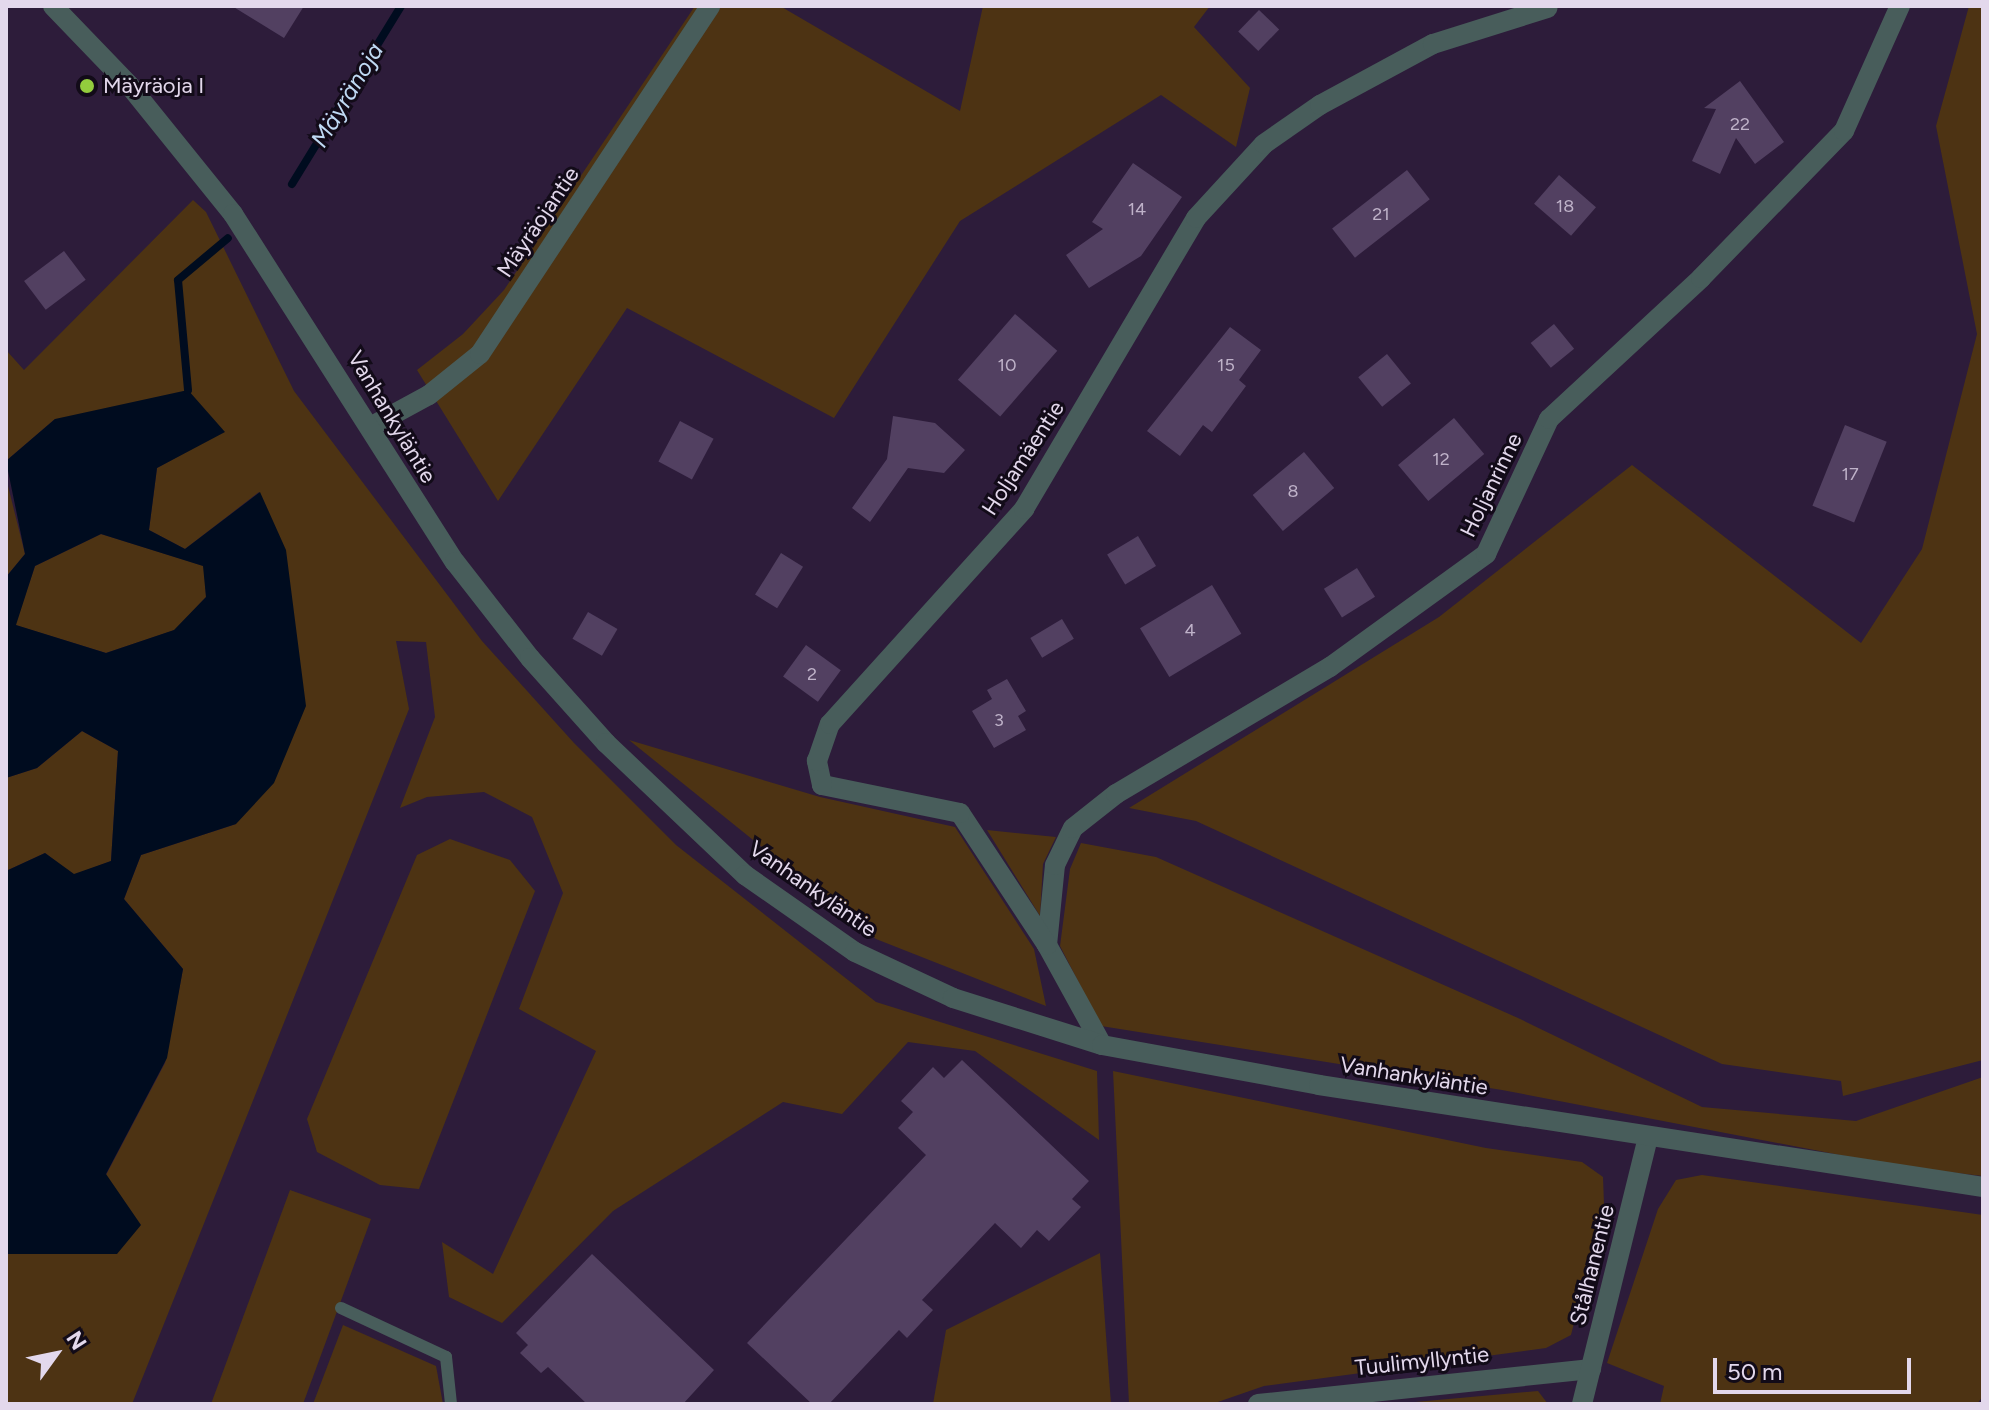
<!DOCTYPE html>
<html>
<head>
<meta charset="utf-8">
<style>
	body { margin:0 }
	#map { position:relative; width:1989px; height:1410px; overflow:hidden; background:#2d1c3a; font-family:Figtree,sans-serif }
	div>[style] { position:absolute }
	.green>* { inset:0; background:#4d3313 }
	.water>* { inset:0; background:#000c1f }
	.stream>* { height:8px; margin:-4px; padding:0 4px; transform-origin:4px; border-radius:4px; background:#000c1f }
	.building>* { inset:0; background:#524061; transform-origin:0 0 }
	.service>* { height:12px; margin:-6px; padding:0 6px; transform-origin:6px; border-radius:6px; background:#485d5b }
	.minor>* { height:20px; margin:-10px; padding:0 10px; transform-origin:10px; border-radius:10px; background:#485d5b }
	.tertiary>* { height:20px; margin:-10px; padding:0 10px; transform-origin:10px; border-radius:10px; background:#485d5b }
	.dots>* { width:22px; height:22px; translate:-50% -50%; box-sizing:border-box; border:4px solid #120b18; border-radius:50% }
	span { translate:-50% -50%; white-space:nowrap; text-align:center; line-height:1.15; -webkit-text-stroke:6px #120b18; paint-order:stroke }
	.number-label { font-size:18px; color:#bfb2c9 }
	.number-label span { -webkit-text-stroke-width:0 }
	.poi-label { font-size:22px; color:#e3d8ec }
	.left { translate:0 -50%; text-align:left }
	.street-label { font-size:22px; color:#e3d8ec }
	.water-label { font-size:24px; color:#bfd9f3; font-style:italic }
	.frame { position:absolute; inset:0; border:8px solid #e3d8ec; pointer-events:none }
	.north { position:absolute; left:16px; top:1314px; width:80px; height:80px; -webkit-text-stroke:6px #120b18; paint-order:stroke; rotate:57deg; font-size:22px; font-weight:700; line-height:32px; text-align:center; color:#e3d8ec }
	.north::after { content:''; display:block; margin:auto; width:28px; height:36px; background:#e3d8ec; clip-path:polygon(50% 0,100% 100%,50% 72%,0 100%) }
	.scale { position:absolute; left:1713px; top:1358px; width:198px; height:36px; box-sizing:border-box; border:4px solid #e3d8ec; border-top:0; padding-left:10px; font-size:24px; line-height:28px; white-space:nowrap; color:#e3d8ec; -webkit-text-stroke:6px #120b18; paint-order:stroke }
</style>
</head>
<body>
<div id="map">
	<div class="green">
		<i style="clip-path:polygon(695px 6px,780px 6px,960px 111px,983px 6px,1210px 6px,1194px 27px,1250px 88px,1236px 147px,1161px 95px,960px 221px,834px 418px,627px 308px,498px 501px,417px 370px,463px 334px,504px 290px)"></i>
		<i style="clip-path:polygon(1969px 6px,1983px 6px,1983px 1060px,1843px 1096px,1841px 1081px,1722px 1064px,1196px 821px,1129px 808px,1439px 617px,1632px 465px,1861px 643px,1922px 549px,1977px 334px,1936px 126px)"></i>
		<i style="clip-path:polygon(193px 200px,206px 212px,294px 391px,482px 641px,574px 743px,676px 845px,876px 1002px,1097px 1071px,1099px 1140px,975px 1051px,908px 1042px,842px 1114px,783px 1102px,613px 1211px,502px 1323px,449px 1297px,442px 1242px,493px 1274px,596px 1051px,519px 1009px,563px 893px,532px 817px,484px 792px,427px 797px,400px 808px,435px 717px,426px 642px,396px 641px,409px 709px,132px 1404px,6px 1404px,6px 1254px,117px 1254px,106px 1175px,165px 1063px,183px 969px,124px 899px,141px 855px,236px 824px,259px 492px,185px 549px,149px 530px,157px 468px,224px 431px,55px 419px,6px 461px,6px 350px,24px 370px)"></i>
		<i style="clip-path:polygon(6px 478px,25px 554px,6px 577px)"></i>
		<i style="clip-path:polygon(101px 534px,204px 566px,206px 597px,175px 630px,106px 653px,15px 625px,35px 566px)"></i>
		<i style="clip-path:polygon(82px 731px,118px 751px,111px 861px,74px 875px,45px 853px,6px 871px,6px 778px,37px 768px)"></i>
		<i style="clip-path:polygon(629px 740px,820px 797px,955px 827px,1034px 949px,1046px 1006px,876px 939px)"></i>
		<i style="clip-path:polygon(987px 830px,1056px 837px,1043px 864px,1040px 916px)"></i>
		<i style="clip-path:polygon(450px 839px,510px 860px,535px 891px,419px 1189px,380px 1185px,317px 1152px,307px 1119px,417px 855px)"></i>
		<i style="clip-path:polygon(1081px 843px,1156px 857px,1518px 1018px,1702px 1107px,1856px 1121px,1983px 1077px,1983px 1176px,1897px 1166px,1502px 1090px,1101px 1026px,1060px 946px,1070px 869px)"></i>
		<i style="clip-path:polygon(1113px 1071px,1486px 1148px,1582px 1162px,1603px 1177px,1604px 1204px,1571px 1335px,1546px 1348px,1264px 1386px,1212px 1404px,1129px 1404px)"></i>
		<i style="clip-path:polygon(1702px 1175px,1983px 1215px,1983px 1396px,1977px 1404px,1660px 1404px,1664px 1386px,1607px 1363px,1658px 1209px,1676px 1180px)"></i>
		<i style="clip-path:polygon(290px 1190px,371px 1219px,303px 1404px,211px 1404px)"></i>
		<i style="clip-path:polygon(1100px 1253px,1111px 1404px,933px 1404px,946px 1330px)"></i>
		<i style="clip-path:polygon(343px 1325px,436px 1366px,443px 1404px,313px 1404px)"></i>
		<i style="clip-path:polygon(1538px 1391px,1548px 1404px,1393px 1404px)"></i>
	</div>
	<div class="water">
		<i style="clip-path:polygon(evenodd,188px 390px,225px 432px,157px 468px,149px 530px,185px 549px,260px 492px,286px 550px,306px 706px,274px 783px,236px 824px,141px 855px,124px 899px,183px 969px,167px 1058px,106px 1174px,141px 1225px,117px 1254px,6px 1254px,6px 871px,45px 853px,74px 874px,111px 861px,118px 751px,82px 731px,37px 768px,6px 778px,6px 577px,25px 554px,6px 461px,55px 419px,188px 390px,101px 534px,203px 566px,206px 597px,174px 630px,106px 653px,16px 625px,35px 566px,101px 534px)"></i>
	</div>
	<div class="stream">
		<i style="left:292px;top:184px;width:209px;rotate:-58.5deg"></i>
		<i style="left:188px;top:390px;width:110px;rotate:-95.2deg"></i>
		<i style="left:178px;top:280px;width:65px;rotate:-40deg"></i>
	</div>
	<div class="building">
		<i style="clip-path:polygon(232px 6px,304px 6px,284px 38px)"></i>
		<i style="left:1259px;top:10px;width:28px;height:30px;rotate:44deg"></i>
		<i style="clip-path:polygon(1740px 81px,1784px 142px,1755px 164px,1736px 138px,1720px 174px,1692px 161px,1716px 109px,1704px 108px)"></i>
		<i style="clip-path:polygon(1133px 163px,1182px 197px,1141px 256px,1089px 288px,1066px 255px,1103px 229px,1092px 222px)"></i>
		<i style="left:1407px;top:170px;width:37px;height:95px;rotate:52deg"></i>
		<i style="left:1559px;top:175px;width:49px;height:38px;rotate:41deg"></i>
		<i style="left:64px;top:251px;width:36px;height:50px;rotate:53deg"></i>
		<i style="left:1015px;top:314px;width:56px;height:87px;rotate:41deg"></i>
		<i style="left:1554px;top:324px;width:32px;height:30px;rotate:51deg"></i>
		<i style="clip-path:polygon(1230px 327px,1261px 350px,1239px 380px,1246px 386px,1212px 432px,1203px 425px,1180px 456px,1147px 431px)"></i>
		<i style="left:1387px;top:354px;width:38px;height:37px;rotate:51deg"></i>
		<i style="clip-path:polygon(893px 416px,935px 423px,965px 450px,944px 473px,908px 468px,870px 522px,852px 508px,887px 459px)"></i>
		<i style="left:1454px;top:418px;width:47px;height:73px;rotate:50deg"></i>
		<i style="left:680px;top:421px;width:38px;height:46px;rotate:28deg"></i>
		<i style="left:1845px;top:425px;width:45px;height:87px;rotate:22deg"></i>
		<i style="left:1304px;top:452px;width:47px;height:67px;rotate:50deg"></i>
		<i style="left:1138px;top:536px;width:35px;height:36px;rotate:59deg"></i>
		<i style="left:781px;top:553px;width:26px;height:49px;rotate:32deg"></i>
		<i style="left:1357px;top:568px;width:34px;height:39px;rotate:58deg"></i>
		<i style="left:1212px;top:585px;width:57px;height:84px;rotate:59deg"></i>
		<i style="left:588px;top:612px;width:34px;height:31px;rotate:30deg"></i>
		<i style="left:1062px;top:619px;width:23px;height:37px;rotate:59deg"></i>
		<i style="left:806px;top:645px;width:43px;height:39px;rotate:36deg"></i>
		<i style="clip-path:polygon(1007px 679px,1026px 711px,1018px 716px,1026px 730px,994px 748px,972px 711px,992px 699px,987px 690px)"></i>
		<i style="clip-path:polygon(962px 1060px,1089px 1181px,1072px 1199px,1081px 1207px,1049px 1241px,1037px 1230px,1021px 1248px,995px 1223px,922px 1300px,933px 1310px,907px 1338px,899px 1330px,829px 1404px,812px 1404px,747px 1343px,926px 1155px,898px 1128px,913px 1112px,901px 1101px,933px 1067px,944px 1078px)"></i>
		<i style="clip-path:polygon(592px 1254px,714px 1370px,683px 1404px,587px 1404px,548px 1367px,541px 1373px,520px 1353px,528px 1345px,516px 1333px)"></i>
	</div>
	<div class="service">
		<i style="left:341px;top:1308px;width:116px;rotate:25deg"></i>
		<i style="left:446px;top:1357px;width:47px;rotate:83.9deg"></i>
	</div>
	<div class="minor">
		<i style="left:370px;top:427px;width:67px;rotate:-28.5deg"></i>
		<i style="left:429px;top:395px;width:65px;rotate:-38.8deg"></i>
		<i style="left:480px;top:354px;width:417px;rotate:-56.5deg"></i>
		<i style="left:1047px;top:945px;width:80px;rotate:-84.3deg"></i>
		<i style="left:1055px;top:865px;width:41px;rotate:-64.1deg"></i>
		<i style="left:1073px;top:828px;width:55px;rotate:-38.3deg"></i>
		<i style="left:1116px;top:794px;width:249px;rotate:-30.7deg"></i>
		<i style="left:1330px;top:667px;width:193px;rotate:-35.9deg"></i>
		<i style="left:1486px;top:554px;width:149px;rotate:-65deg"></i>
		<i style="left:1549px;top:419px;width:207px;rotate:-42.8deg"></i>
		<i style="left:1701px;top:278px;width:205px;rotate:-45.8deg"></i>
		<i style="left:1844px;top:131px;width:137px;rotate:-65.9deg"></i>
		<i style="left:1102px;top:1045px;width:114px;rotate:-118.8deg"></i>
		<i style="left:1047px;top:945px;width:158px;rotate:-123.4deg"></i>
		<i style="left:960px;top:813px;width:141px;rotate:-168.5deg"></i>
		<i style="left:822px;top:785px;width:25px;rotate:-102deg"></i>
		<i style="left:817px;top:761px;width:39px;rotate:-71deg"></i>
		<i style="left:830px;top:724px;width:290px;rotate:-47.9deg"></i>
		<i style="left:1024px;top:509px;width:338px;rotate:-59.4deg"></i>
		<i style="left:1196px;top:218px;width:100px;rotate:-47.4deg"></i>
		<i style="left:1264px;top:144px;width:68px;rotate:-34.9deg"></i>
		<i style="left:1320px;top:105px;width:128px;rotate:-28.4deg"></i>
		<i style="left:1433px;top:44px;width:120px;rotate:-17.5deg"></i>
		<i style="left:1258px;top:1404px;width:335px;rotate:-6deg"></i>
		<i style="left:1582px;top:1404px;width:274px;rotate:-76.1deg"></i>
	</div>
	<div class="tertiary">
		<i style="left:53px;top:6px;width:110px;rotate:46.1deg"></i>
		<i style="left:129px;top:85px;width:166px;rotate:51.1deg"></i>
		<i style="left:233px;top:214px;width:413px;rotate:57.5deg"></i>
		<i style="left:455px;top:562px;width:122px;rotate:52deg"></i>
		<i style="left:530px;top:658px;width:114px;rotate:48.2deg"></i>
		<i style="left:606px;top:743px;width:192px;rotate:43.5deg"></i>
		<i style="left:745px;top:875px;width:134px;rotate:35deg"></i>
		<i style="left:855px;top:952px;width:108px;rotate:25.1deg"></i>
		<i style="left:953px;top:998px;width:156px;rotate:17.5deg"></i>
		<i style="left:1102px;top:1045px;width:221px;rotate:10.4deg"></i>
		<i style="left:1319px;top:1085px;width:672px;rotate:8.73deg"></i>
	</div>
	<div class="dots">
		<i style="left:87px;top:86px;background:#93cc3d"></i>
	</div>
	<div class="number-label">
		<span style="left:1740px;top:124px">22</span>
		<span style="left:1565px;top:206px">18</span>
		<span style="left:1137px;top:209px">14</span>
		<span style="left:1381px;top:214px">21</span>
		<span style="left:1007px;top:365px">10</span>
		<span style="left:1226px;top:365px">15</span>
		<span style="left:1441px;top:459px">12</span>
		<span style="left:1850px;top:474px">17</span>
		<span style="left:1293px;top:491px">8</span>
		<span style="left:1190px;top:630px">4</span>
		<span style="left:812px;top:674px">2</span>
		<span style="left:999px;top:720px">3</span>
	</div>
	<div class="poi-label">
		<span class="left" style="left:103px;top:86px">Mäyräoja I</span>
	</div>
	<div class="street-label">
		<span style="left:538px;top:222px;rotate:-56deg">Mäyräojantie</span>
		<span style="left:392px;top:417px;rotate:59deg">Vanhankyläntie</span>
		<span style="left:1023px;top:458px;rotate:-57deg">Holjamäentie</span>
		<span style="left:1491px;top:485px;rotate:-64deg">Holjanrinne</span>
		<span style="left:813px;top:889px;rotate:35deg">Vanhankyläntie</span>
		<span style="left:1414px;top:1076px;rotate:9deg">Vanhankyläntie</span>
		<span style="left:1592px;top:1265px;rotate:-76deg">Stålhanentie</span>
		<span style="left:1422px;top:1361px;rotate:-6deg">Tuulimyllyntie</span>
	</div>
	<div class="water-label">
		<span style="left:347px;top:95px;rotate:-59deg">Mäyränoja</span>
	</div>
	<div class="frame"></div>
	<div class="north">N</div>
	<div class="scale">50 m</div>
</div>
</body>
</html>
